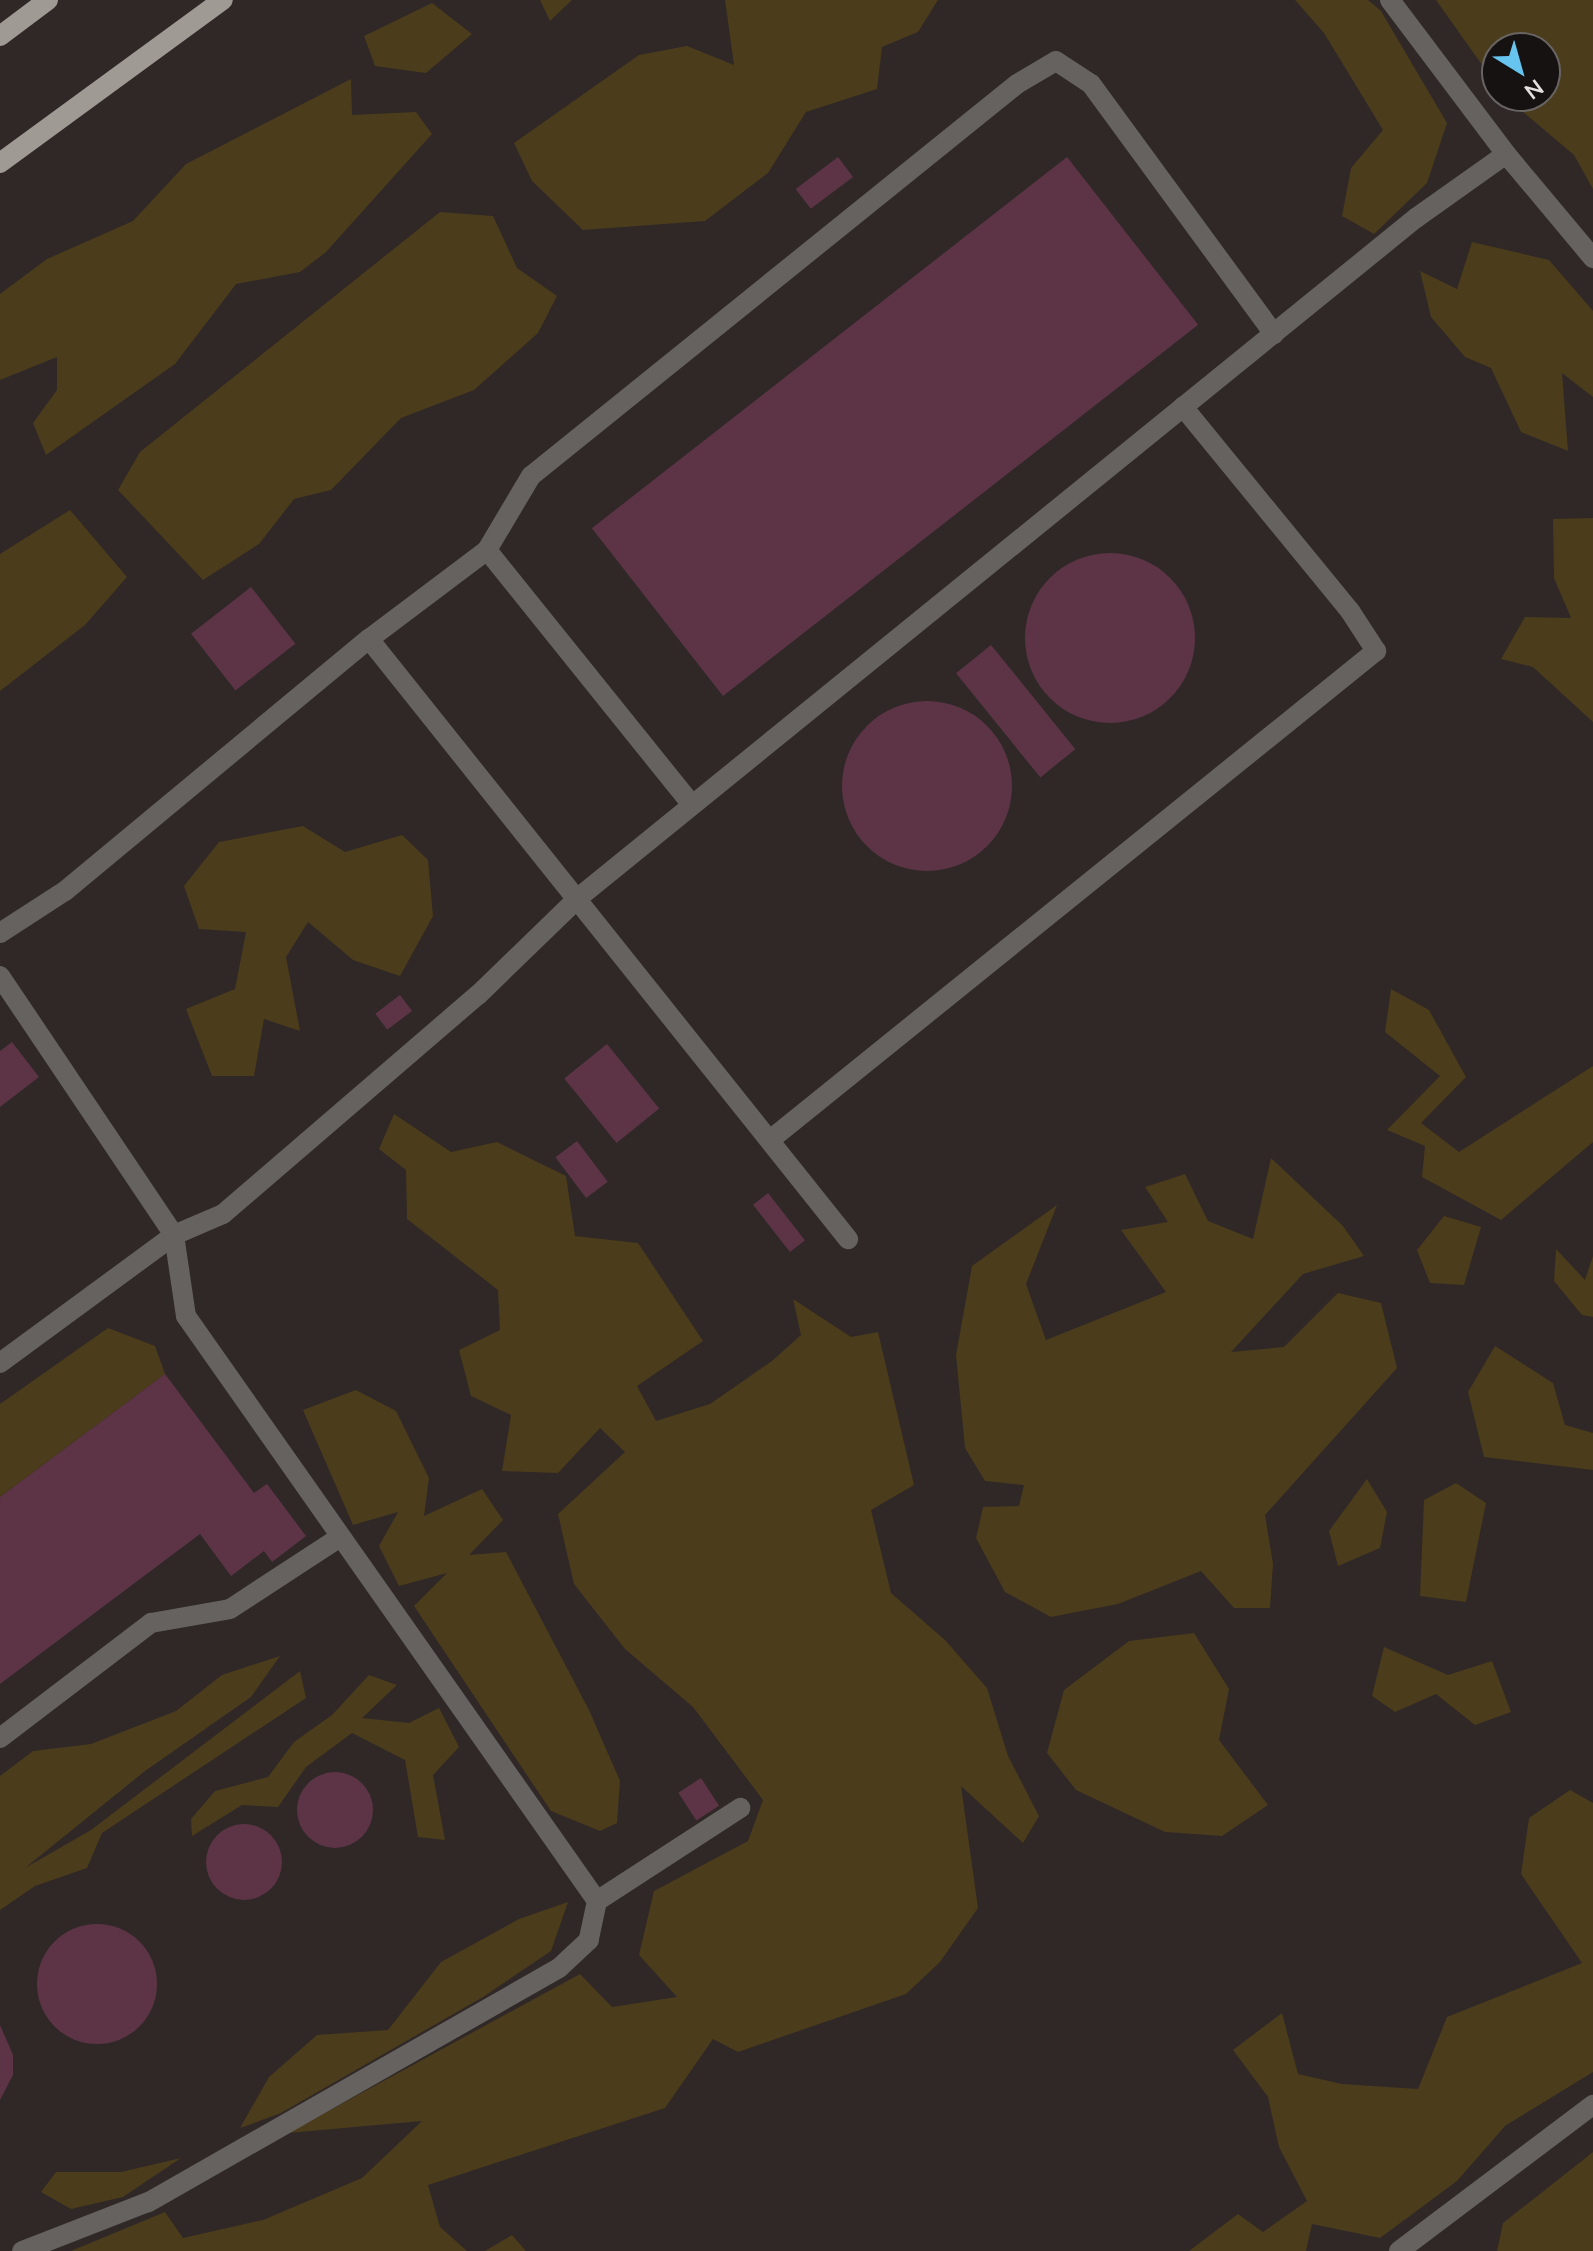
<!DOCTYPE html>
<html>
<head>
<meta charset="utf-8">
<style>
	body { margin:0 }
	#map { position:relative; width:1593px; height:2251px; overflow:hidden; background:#2f2827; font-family:Mulish,sans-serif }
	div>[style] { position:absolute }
	.green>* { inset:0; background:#4b3c1b }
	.building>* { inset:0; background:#5d3446; transform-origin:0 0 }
	.round { border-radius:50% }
	.minor>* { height:20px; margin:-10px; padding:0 10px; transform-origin:10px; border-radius:10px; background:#656260 }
	.major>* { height:20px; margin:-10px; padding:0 10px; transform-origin:10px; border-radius:10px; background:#a09a95 }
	span { translate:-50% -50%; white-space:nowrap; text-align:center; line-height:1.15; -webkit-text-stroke:7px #151211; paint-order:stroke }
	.north { position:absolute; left:1481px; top:32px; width:80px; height:80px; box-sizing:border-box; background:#151211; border:2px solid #686463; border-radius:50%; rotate:143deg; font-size:22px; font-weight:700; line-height:32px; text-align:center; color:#e5e0df }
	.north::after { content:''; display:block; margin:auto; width:28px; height:36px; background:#66c4ef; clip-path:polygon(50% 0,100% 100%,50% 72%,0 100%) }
</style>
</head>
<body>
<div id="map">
	<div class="green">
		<i style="clip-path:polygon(540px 0,572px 0,550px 21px)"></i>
		<i style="clip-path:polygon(725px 0,938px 0,918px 32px,882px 47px,877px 89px,806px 112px,768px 173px,705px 221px,583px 230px,532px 181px,514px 143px,639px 55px,687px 46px,734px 65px)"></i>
		<i style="clip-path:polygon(1295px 0,1368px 0,1381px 11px,1447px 123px,1427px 183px,1374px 234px,1342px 216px,1351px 168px,1383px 130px,1324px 33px)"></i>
		<i style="clip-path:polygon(1436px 0,1593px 0,1593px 189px,1574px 155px,1504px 96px,1545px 96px,1545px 48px,1497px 48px,1497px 86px)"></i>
		<i style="clip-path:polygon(432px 3px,472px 34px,426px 73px,375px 66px,364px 36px)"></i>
		<i style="clip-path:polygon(351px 79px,352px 115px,416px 112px,432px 134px,326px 252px,300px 272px,236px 284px,175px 364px,46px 455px,33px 423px,57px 390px,57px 357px,0 380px,0 294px,47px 259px,133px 221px,186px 164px)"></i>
		<i style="clip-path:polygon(440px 212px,493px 216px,517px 268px,557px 296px,538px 333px,474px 390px,401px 418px,331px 490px,294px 499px,259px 544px,203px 580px,118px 490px,140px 452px)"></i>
		<i style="clip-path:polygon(1472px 242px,1549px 260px,1593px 311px,1593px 397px,1562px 373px,1568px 451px,1521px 432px,1491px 368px,1465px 357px,1431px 317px,1420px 271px,1457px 289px)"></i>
		<i style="clip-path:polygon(70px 510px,127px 577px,85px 625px,0 691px,0 554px)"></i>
		<i style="clip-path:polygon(1593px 518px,1593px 722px,1533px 667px,1501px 659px,1525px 617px,1571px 618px,1554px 578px,1553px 519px)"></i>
		<i style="clip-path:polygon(303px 826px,345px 852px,402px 835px,428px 860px,433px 916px,400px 976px,353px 960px,308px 922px,286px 957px,300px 1031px,264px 1019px,254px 1076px,212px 1076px,186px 1009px,235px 989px,246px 932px,199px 929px,184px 886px,219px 842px)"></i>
		<i style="clip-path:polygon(1391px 989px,1429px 1010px,1466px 1077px,1421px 1123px,1459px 1152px,1593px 1066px,1593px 1142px,1501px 1220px,1422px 1177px,1425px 1146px,1387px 1130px,1440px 1076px,1385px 1032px)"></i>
		<i style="clip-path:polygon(394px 1114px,451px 1152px,497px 1142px,566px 1176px,575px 1236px,638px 1243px,703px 1341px,637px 1386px,656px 1421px,710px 1404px,772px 1361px,801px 1335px,793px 1299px,851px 1337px,878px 1332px,914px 1485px,871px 1510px,891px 1593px,945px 1640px,987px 1688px,1008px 1756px,1039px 1816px,1023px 1843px,961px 1786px,978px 1908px,940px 1962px,906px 1994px,738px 2052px,713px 2039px,665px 2108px,428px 2185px,440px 2227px,467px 2251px,71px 2251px,165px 2212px,183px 2238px,263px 2220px,362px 2178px,422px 2121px,288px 2133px,580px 1974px,612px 2007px,677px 1997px,639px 1955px,654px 1891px,748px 1841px,763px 1800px,693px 1707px,625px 1649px,574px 1584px,558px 1514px,625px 1452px,600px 1428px,558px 1473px,502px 1471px,511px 1415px,471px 1396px,459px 1350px,500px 1330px,498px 1290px,407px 1219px,406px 1170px,379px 1149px)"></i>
		<i style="clip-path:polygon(1271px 1158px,1343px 1226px,1364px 1256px,1303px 1274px,1231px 1352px,1284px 1347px,1338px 1293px,1381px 1303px,1397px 1368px,1265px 1515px,1273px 1564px,1270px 1608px,1234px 1608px,1201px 1571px,1118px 1604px,1051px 1617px,1005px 1592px,976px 1538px,983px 1507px,1019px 1506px,1024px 1485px,985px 1481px,965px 1448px,956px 1355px,972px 1266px,1057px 1205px,1026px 1284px,1046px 1340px,1166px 1292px,1121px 1230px,1168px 1222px,1145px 1187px,1185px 1174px,1208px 1221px,1253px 1239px)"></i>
		<i style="clip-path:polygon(1444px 1216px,1481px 1227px,1464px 1285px,1430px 1283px,1417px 1250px)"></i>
		<i style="clip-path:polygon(1556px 1249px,1585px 1280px,1593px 1256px,1593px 1317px,1582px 1315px,1554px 1281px)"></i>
		<i style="clip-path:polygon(108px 1328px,155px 1346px,165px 1374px,0 1497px,0 1404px)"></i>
		<i style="clip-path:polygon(1495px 1346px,1553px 1383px,1565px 1425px,1593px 1433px,1593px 1470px,1484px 1457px,1468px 1392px)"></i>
		<i style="clip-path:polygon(356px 1390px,396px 1411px,429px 1478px,424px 1516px,482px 1489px,503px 1520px,469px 1555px,506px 1552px,589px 1710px,620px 1781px,617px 1823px,600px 1831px,551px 1811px,414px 1606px,447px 1573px,399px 1586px,379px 1546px,398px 1512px,353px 1525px,303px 1410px)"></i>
		<i style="clip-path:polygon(1367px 1479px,1387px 1512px,1380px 1548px,1338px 1566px,1329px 1531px)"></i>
		<i style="clip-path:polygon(1456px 1483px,1486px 1503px,1466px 1602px,1420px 1596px,1424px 1500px)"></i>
		<i style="clip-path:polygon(1194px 1633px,1229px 1689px,1219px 1740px,1268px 1805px,1222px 1836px,1165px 1832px,1076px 1790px,1047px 1753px,1064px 1690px,1129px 1641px)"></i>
		<i style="clip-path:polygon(1384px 1647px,1448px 1675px,1492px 1661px,1511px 1712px,1475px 1725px,1436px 1694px,1395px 1712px,1372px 1696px)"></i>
		<i style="clip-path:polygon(280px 1656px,251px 1697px,145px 1771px,25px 1868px,91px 1830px,300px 1671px,306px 1698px,102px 1833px,87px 1868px,35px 1886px,0 1910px,0 1776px,33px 1751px,91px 1744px,176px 1711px,222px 1675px)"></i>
		<i style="clip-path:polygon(369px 1675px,397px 1685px,362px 1718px,409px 1723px,439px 1708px,459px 1747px,433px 1775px,445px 1840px,418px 1837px,405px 1760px,352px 1733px,306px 1767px,278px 1807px,242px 1805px,192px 1836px,191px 1819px,215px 1791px,268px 1777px,294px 1742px,332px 1715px)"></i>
		<i style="clip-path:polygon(1570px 1790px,1593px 1803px,1593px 2072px,1505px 2126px,1457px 2181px,1380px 2238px,1312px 2224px,1306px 2251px,1189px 2251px,1238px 2214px,1263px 2232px,1307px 2201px,1279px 2147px,1268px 2097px,1233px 2050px,1282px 2013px,1298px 2074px,1342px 2084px,1418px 2089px,1447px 2017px,1582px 1963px,1521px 1874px,1529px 1818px)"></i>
		<i style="clip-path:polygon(568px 1902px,551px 1951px,483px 1997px,281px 2113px,240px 2128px,269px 2077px,317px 2035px,388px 2030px,441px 1962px,519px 1919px)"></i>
		<i style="clip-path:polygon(1593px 2152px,1593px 2251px,1497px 2251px,1503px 2223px)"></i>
		<i style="clip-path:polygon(181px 2158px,123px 2197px,71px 2209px,41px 2192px,56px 2172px,121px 2172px)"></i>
		<i style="clip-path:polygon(512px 2235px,526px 2251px,485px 2251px)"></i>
	</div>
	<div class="building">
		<i style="left:838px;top:157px;width:25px;height:53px;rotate:53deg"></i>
		<i style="left:1067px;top:157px;width:213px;height:603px;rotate:52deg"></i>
		<i class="round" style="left:1025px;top:553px;width:170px;height:170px"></i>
		<i style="left:251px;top:587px;width:72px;height:76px;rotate:52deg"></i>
		<i style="left:991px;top:645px;width:134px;height:45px;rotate:51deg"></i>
		<i class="round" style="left:842px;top:701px;width:170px;height:170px"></i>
		<i style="left:400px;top:995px;width:20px;height:31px;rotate:53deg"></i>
		<i style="clip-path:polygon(12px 1042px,39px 1077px,0 1107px,0 1051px)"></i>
		<i style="left:607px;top:1044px;width:83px;height:55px;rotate:51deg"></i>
		<i style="left:577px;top:1141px;width:51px;height:27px;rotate:53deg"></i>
		<i style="left:768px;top:1193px;width:60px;height:19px;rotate:52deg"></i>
		<i style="clip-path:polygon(165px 1374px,254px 1493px,267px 1484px,306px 1536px,272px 1562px,264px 1551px,231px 1576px,200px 1534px,0 1684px,0 1497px)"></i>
		<i class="round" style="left:297px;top:1772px;width:76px;height:76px"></i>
		<i style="left:701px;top:1778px;width:33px;height:27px;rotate:57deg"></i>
		<i class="round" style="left:206px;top:1824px;width:76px;height:76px"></i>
		<i class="round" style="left:37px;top:1924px;width:120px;height:120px"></i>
		<i style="clip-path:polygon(0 2025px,13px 2055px,13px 2075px,0 2100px)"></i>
	</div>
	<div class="minor">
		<i style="left:1390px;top:0;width:193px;rotate:53deg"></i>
		<i style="left:487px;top:550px;width:327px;rotate:51.2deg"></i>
		<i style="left:369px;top:639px;width:768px;rotate:51.4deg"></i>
		<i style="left:0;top:933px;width:77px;rotate:-32.9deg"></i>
		<i style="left:65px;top:891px;width:395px;rotate:-39.7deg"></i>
		<i style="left:369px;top:639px;width:148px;rotate:-37deg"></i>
		<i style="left:487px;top:550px;width:86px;rotate:-59.3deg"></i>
		<i style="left:531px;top:476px;width:624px;rotate:-38.89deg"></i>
		<i style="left:1017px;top:84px;width:45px;rotate:-30.5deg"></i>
		<i style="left:1056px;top:61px;width:42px;rotate:33.3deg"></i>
		<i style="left:1091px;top:84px;width:310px;rotate:53.8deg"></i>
		<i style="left:0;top:976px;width:312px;rotate:56.1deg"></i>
		<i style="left:174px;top:1235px;width:82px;rotate:81.6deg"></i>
		<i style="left:186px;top:1316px;width:715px;rotate:54.91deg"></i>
		<i style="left:597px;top:1901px;width:40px;rotate:102deg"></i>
		<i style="left:589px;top:1940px;width:41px;rotate:137deg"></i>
		<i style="left:559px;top:1968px;width:473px;rotate:150.3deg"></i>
		<i style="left:148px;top:2202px;width:135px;rotate:158.7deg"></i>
		<i style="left:770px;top:1140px;width:779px;rotate:-38.9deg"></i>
		<i style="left:1376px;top:651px;width:48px;rotate:-123deg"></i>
		<i style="left:1350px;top:611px;width:264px;rotate:-129.3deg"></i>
		<i style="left:0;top:1363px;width:216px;rotate:-36.3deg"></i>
		<i style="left:174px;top:1235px;width:53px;rotate:-23.2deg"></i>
		<i style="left:223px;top:1214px;width:336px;rotate:-40.7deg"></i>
		<i style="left:478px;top:995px;width:139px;rotate:-44.1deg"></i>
		<i style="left:578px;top:898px;width:1079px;rotate:-39.06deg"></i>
		<i style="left:1416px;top:218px;width:110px;rotate:-35.4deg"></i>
		<i style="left:1506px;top:154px;width:136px;rotate:50.1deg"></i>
		<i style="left:0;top:1738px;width:190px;rotate:-37.3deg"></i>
		<i style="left:151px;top:1623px;width:80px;rotate:-10deg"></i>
		<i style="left:230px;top:1609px;width:131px;rotate:-33.2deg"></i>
		<i style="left:597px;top:1901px;width:171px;rotate:-33deg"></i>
		<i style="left:1399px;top:2251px;width:243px;rotate:-37deg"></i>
	</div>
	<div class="major">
		<i style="left:0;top:36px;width:60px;rotate:-36.9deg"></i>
		<i style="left:0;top:163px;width:276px;rotate:-36.2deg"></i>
	</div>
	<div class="north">N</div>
</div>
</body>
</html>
